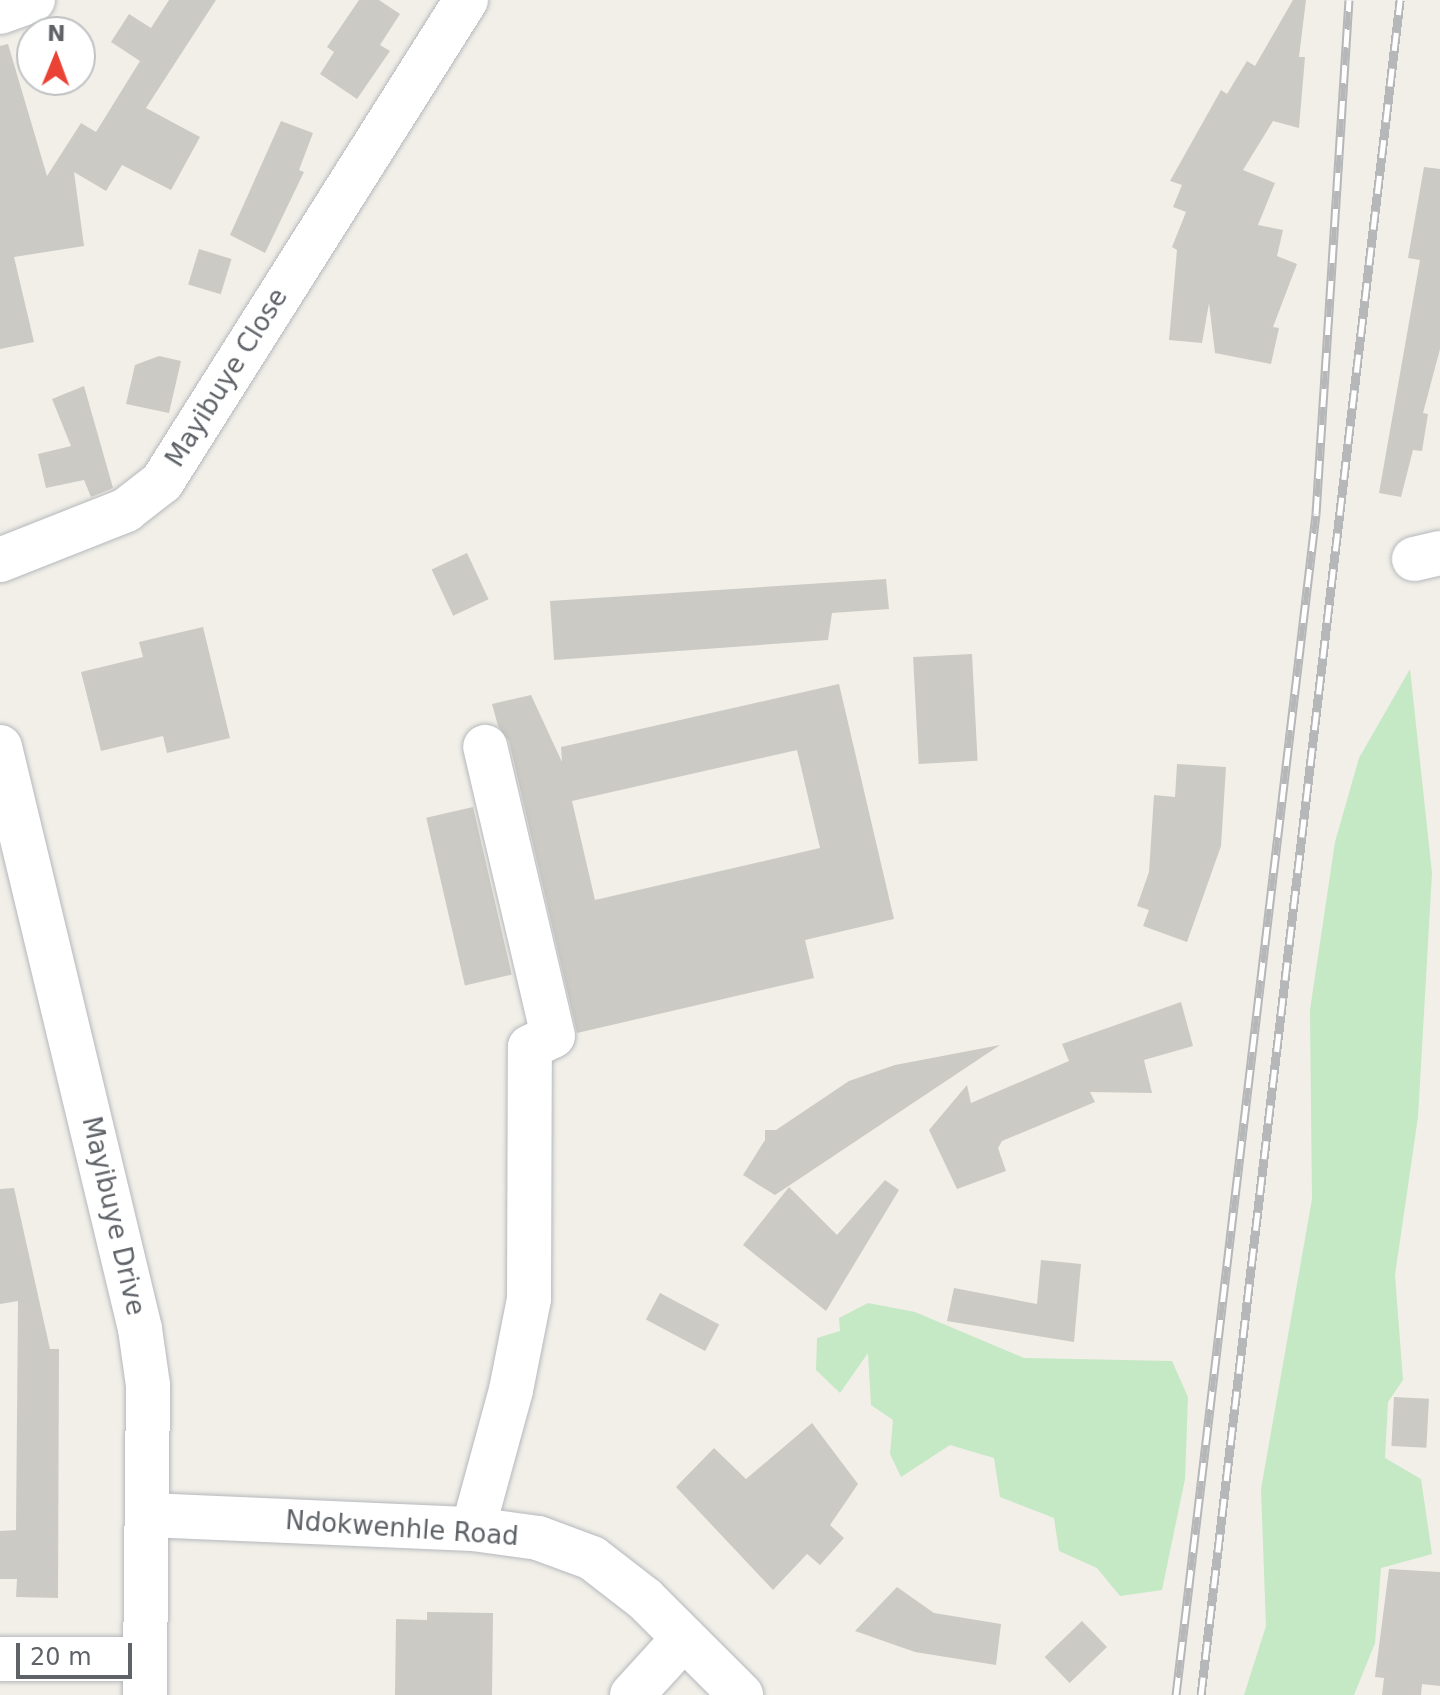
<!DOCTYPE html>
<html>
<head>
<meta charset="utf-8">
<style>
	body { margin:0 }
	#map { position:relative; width:1440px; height:1695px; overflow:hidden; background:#f1efe8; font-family:"DejaVu Sans",sans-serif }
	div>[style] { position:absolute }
	.green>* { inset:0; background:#c5e8c5 }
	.building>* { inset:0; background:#cccac5; transform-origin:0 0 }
	.roads { filter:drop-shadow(0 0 2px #b5b8bc) drop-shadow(0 0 2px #b5b8bc) }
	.minor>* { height:44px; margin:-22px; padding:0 22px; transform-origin:22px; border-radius:22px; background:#fff }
	.rail>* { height:9px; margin-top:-4.5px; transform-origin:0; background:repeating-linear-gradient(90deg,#fff 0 18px,#b6b7b8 0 36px); box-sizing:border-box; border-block:2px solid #b6b7b8 }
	span { translate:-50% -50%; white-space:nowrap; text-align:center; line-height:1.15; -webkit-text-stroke:7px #fff; paint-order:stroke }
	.street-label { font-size:26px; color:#5f6368 }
	.north { position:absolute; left:16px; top:16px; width:80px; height:80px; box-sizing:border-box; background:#fff; border:2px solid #bfc1c3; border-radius:50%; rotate:1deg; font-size:22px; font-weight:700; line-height:32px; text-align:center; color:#5f6368 }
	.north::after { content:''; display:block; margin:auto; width:28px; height:36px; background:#ea4335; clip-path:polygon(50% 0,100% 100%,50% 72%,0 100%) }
	.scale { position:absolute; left:16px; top:1643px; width:116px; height:36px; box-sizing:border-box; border:4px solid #5f6368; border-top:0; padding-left:10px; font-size:24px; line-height:28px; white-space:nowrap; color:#5f6368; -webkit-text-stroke:6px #fff; paint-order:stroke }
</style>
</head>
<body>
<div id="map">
	<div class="green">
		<i style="clip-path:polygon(1410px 669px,1432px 873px,1418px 1117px,1395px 1275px,1403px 1380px,1388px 1402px,1385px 1458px,1421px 1479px,1432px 1554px,1381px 1568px,1375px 1643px,1354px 1695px,1244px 1695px,1266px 1626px,1261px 1489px,1312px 1199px,1310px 1010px,1335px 842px,1359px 758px)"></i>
		<i style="clip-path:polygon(868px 1303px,915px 1312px,1024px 1358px,1172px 1361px,1188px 1397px,1185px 1479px,1162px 1590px,1120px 1596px,1097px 1568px,1059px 1551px,1054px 1518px,1000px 1497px,994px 1458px,950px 1445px,901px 1477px,890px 1454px,893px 1420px,871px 1405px,868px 1353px,840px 1393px,816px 1370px,817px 1338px,840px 1331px,839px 1318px)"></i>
	</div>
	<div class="building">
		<i style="clip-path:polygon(169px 0,216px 0,146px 108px,200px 137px,171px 190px,122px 165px,106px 191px,74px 172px,84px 246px,14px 257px,34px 342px,0 349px,0 46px,8px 44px,47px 176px,81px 123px,96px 132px,140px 61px,111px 42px,129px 14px,151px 28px)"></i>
		<i style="clip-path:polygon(359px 0,379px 0,400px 14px,380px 45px,390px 51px,357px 99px,320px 74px,334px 52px,327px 47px)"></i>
		<i style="clip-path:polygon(1293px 0,1306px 0,1299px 57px,1305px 57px,1299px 128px,1273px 121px,1243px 170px,1275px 183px,1258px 225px,1283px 230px,1277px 256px,1297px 264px,1273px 327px,1279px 328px,1271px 364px,1215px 353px,1209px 303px,1202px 343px,1169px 340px,1177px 250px,1172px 247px,1186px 212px,1173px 207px,1182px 185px,1170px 181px,1221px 90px,1227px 94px,1247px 61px,1255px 66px)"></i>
		<i style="clip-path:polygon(281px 121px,313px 133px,299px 170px,304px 172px,265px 253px,230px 235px)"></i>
		<i style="clip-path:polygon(1424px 167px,1440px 169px,1440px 349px,1423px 413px,1428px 414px,1422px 451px,1413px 450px,1401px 497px,1379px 493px,1420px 260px,1408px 258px)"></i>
		<i style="left:199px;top:249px;width:34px;height:37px;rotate:17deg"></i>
		<i style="clip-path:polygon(159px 356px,181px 361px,169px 413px,126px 404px,135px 365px)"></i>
		<i style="clip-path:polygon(84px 386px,113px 488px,91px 497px,84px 480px,46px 488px,38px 454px,71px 446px,52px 399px)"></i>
		<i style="left:467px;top:553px;width:51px;height:39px;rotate:65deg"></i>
		<i style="clip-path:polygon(886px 579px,889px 609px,832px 613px,828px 640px,554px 660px,550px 601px)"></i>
		<i style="clip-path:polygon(203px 627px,230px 738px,167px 753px,163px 736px,101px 751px,81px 672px,143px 657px,139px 642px)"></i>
		<i style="left:972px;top:654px;width:107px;height:59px;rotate:87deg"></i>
		<i style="clip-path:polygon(evenodd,839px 684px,894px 919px,805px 940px,814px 978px,577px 1033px,509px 741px,498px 726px,492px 704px,531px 695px,562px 762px,561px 747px,839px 684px,797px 750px,820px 848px,595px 900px,572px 801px,797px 750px)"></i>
		<i style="clip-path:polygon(1177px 764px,1226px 767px,1221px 846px,1187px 942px,1143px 926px,1149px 910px,1137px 906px,1149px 872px,1154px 795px,1175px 797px)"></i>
		<i style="left:473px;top:807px;width:172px;height:48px;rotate:77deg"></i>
		<i style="clip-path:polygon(1181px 1002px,1193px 1046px,1144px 1060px,1152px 1093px,1090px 1092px,1095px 1102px,1002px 1141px,998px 1148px,1006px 1171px,957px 1189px,929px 1130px,967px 1085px,971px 1103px,1069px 1061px,1062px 1044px)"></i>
		<i style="clip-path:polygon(1000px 1045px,775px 1195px,743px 1175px,765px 1140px,765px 1130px,776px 1130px,849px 1081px,895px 1065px)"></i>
		<i style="clip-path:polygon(885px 1180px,899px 1190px,826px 1311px,743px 1245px,789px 1187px,837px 1235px)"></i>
		<i style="clip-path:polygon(14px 1188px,50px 1349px,59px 1349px,58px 1598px,16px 1597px,17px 1579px,0 1579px,0 1531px,16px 1530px,18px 1301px,0 1304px,0 1189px)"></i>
		<i style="clip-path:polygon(1041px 1260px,1081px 1264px,1074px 1342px,947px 1321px,954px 1288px,1037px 1304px)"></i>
		<i style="left:660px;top:1293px;width:67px;height:30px;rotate:28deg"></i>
		<i style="left:1394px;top:1397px;width:35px;height:49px;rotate:3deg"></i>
		<i style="clip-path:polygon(812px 1423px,858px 1484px,830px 1525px,844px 1538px,820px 1565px,807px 1554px,773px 1590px,676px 1487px,714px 1448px,746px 1479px)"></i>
		<i style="clip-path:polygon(1389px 1569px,1440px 1572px,1440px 1686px,1422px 1684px,1421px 1695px,1382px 1695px,1384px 1678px,1375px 1677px)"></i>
		<i style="clip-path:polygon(897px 1587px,934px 1613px,1001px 1624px,996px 1665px,915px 1652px,855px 1631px)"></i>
		<i style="clip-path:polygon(427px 1612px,493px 1613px,492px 1695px,395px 1695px,396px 1619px,427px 1620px)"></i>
		<i style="left:1082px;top:1621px;width:36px;height:52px;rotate:46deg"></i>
	</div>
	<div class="roads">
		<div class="minor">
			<i style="left:0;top:12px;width:35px;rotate:-20deg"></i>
			<i style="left:1414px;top:559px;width:27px;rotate:-13deg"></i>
			<i style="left:0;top:560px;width:136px;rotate:-21.6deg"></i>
			<i style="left:126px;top:510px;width:46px;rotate:-37.9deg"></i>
			<i style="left:162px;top:482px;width:570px;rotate:-57.76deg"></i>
			<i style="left:0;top:747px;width:599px;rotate:76.47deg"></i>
			<i style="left:140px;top:1329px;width:57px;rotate:81.9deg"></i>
			<i style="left:148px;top:1385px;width:310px;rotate:90.6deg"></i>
			<i style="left:149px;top:1515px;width:324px;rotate:2.5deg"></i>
			<i style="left:473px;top:1529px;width:66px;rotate:7.9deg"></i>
			<i style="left:538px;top:1538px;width:58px;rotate:20.3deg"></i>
			<i style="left:592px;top:1558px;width:67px;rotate:37.7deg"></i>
			<i style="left:645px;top:1599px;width:136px;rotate:45deg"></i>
			<i style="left:473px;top:1529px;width:144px;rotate:-74.7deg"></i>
			<i style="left:511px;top:1390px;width:93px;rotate:-78.8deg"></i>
			<i style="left:529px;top:1299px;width:252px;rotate:-89.8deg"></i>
			<i style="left:530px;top:1047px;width:25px;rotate:-26deg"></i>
			<i style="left:553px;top:1036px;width:297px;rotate:-103.2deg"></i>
			<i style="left:0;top:1659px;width:145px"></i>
			<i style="left:632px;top:1695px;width:77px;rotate:-47.6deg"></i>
		</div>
	</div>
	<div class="rail">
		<i style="left:1176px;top:1695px;width:1189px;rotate:-83.24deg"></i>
		<i style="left:1316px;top:514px;width:515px;rotate:-86.33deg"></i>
		<i style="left:1201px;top:1695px;width:1707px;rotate:-83.3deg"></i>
	</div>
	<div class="street-label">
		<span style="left:227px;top:378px;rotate:-58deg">Mayibuye Close</span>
		<span style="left:113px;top:1216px;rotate:77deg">Mayibuye Drive</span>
		<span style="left:402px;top:1529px;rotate:4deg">Ndokwenhle Road</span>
	</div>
	<div class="north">N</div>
	<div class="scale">20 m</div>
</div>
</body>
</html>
